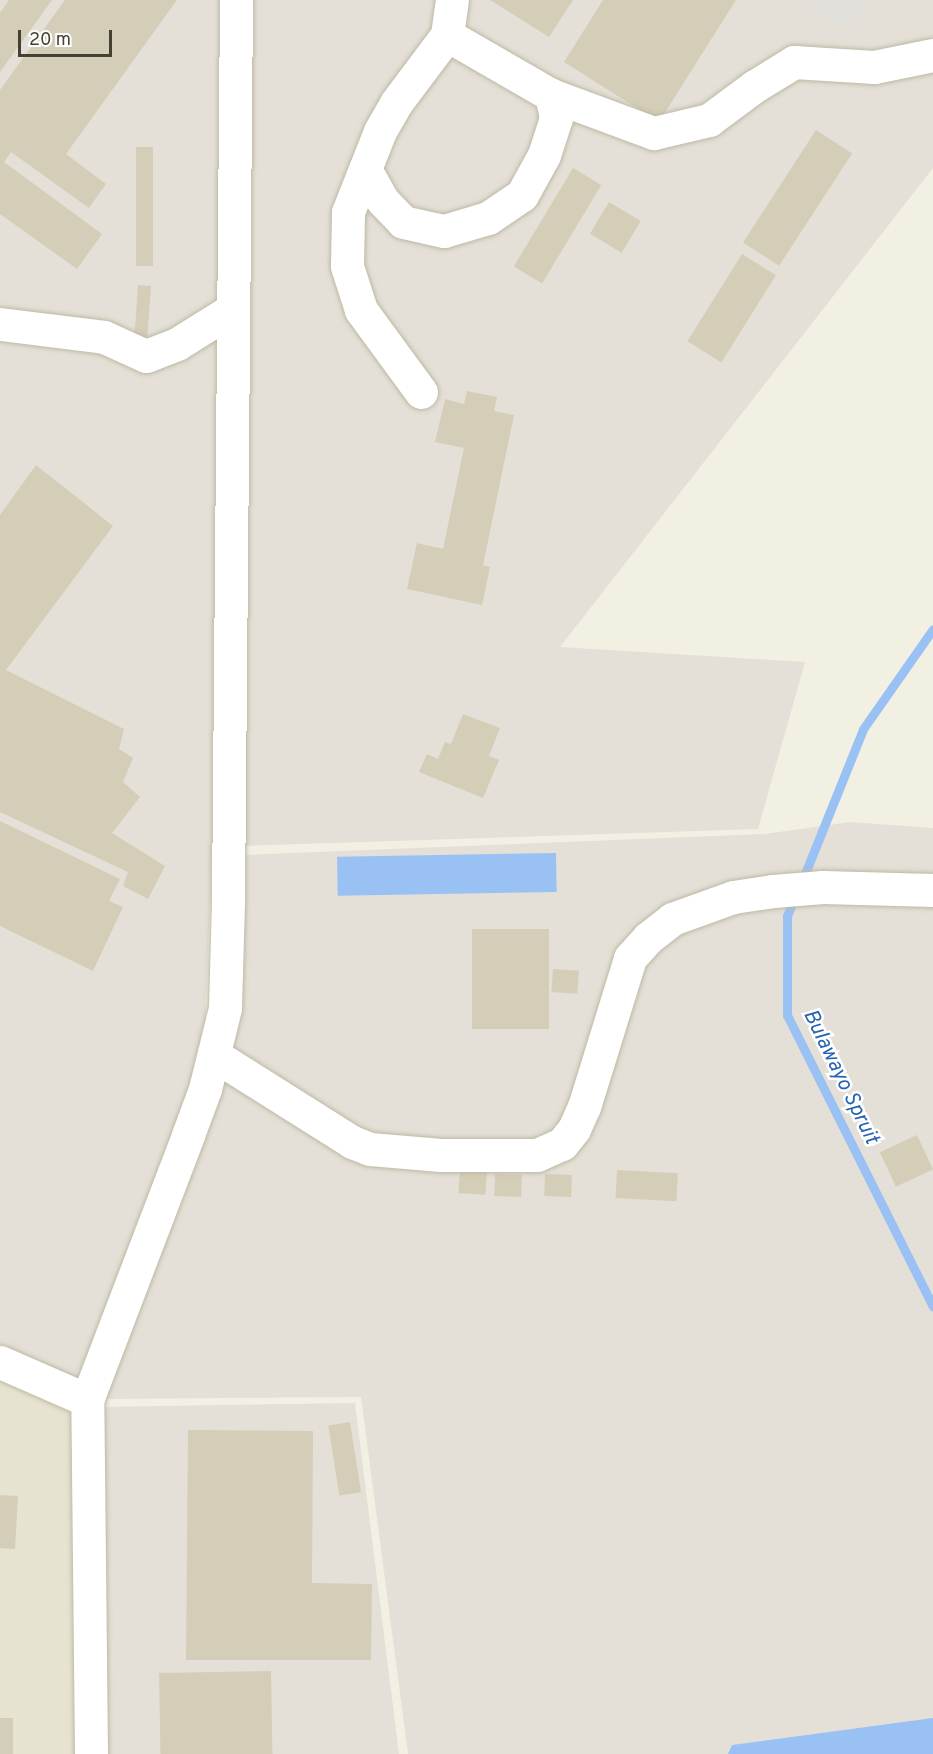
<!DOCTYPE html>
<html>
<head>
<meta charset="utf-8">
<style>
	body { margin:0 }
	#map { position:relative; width:933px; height:1754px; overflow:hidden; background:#f2f0e2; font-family:Overpass,sans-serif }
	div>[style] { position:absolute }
	.residential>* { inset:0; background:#e6e3d0 }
	.industrial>* { inset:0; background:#e4e0d7 }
	.parking>* { inset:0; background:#e2e0db }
	.water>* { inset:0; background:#9ac1f3; transform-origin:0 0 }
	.stream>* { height:9px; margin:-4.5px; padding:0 4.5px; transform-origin:4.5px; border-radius:4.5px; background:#9ac1f3 }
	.building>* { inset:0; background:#d4cdb7; transform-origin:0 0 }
	.roads { filter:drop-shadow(0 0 2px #beb9a4) drop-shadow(0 0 2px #beb9a4) }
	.minor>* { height:33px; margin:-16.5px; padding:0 16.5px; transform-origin:16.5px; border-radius:16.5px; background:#fff }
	span { translate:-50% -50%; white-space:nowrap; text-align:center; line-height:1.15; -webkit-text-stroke:5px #fff; paint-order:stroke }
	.water-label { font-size:21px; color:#2763b4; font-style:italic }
	.scale { position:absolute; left:18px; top:30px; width:94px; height:27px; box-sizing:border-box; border:3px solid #444032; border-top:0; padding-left:8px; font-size:18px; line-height:21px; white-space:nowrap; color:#444032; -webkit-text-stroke:4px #fff; paint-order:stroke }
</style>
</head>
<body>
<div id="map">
	<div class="residential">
		<i style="clip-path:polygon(0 1372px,80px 1405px,86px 1754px,0 1754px)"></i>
	</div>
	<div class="industrial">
		<i style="clip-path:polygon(0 0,933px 0,933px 168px,560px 647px,805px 662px,758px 829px,212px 847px,204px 1049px,83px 1392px,0 1356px)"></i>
		<i style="clip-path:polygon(851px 822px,933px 828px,933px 1754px,408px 1754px,361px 1397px,103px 1399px,218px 1096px,243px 855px,764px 834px)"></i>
		<i style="clip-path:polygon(355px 1403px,399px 1754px,96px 1754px,95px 1407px)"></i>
	</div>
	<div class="parking">
		<i style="clip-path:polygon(801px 0,868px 0,848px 30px)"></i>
	</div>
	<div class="water">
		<i style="left:556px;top:853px;width:39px;height:219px;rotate:89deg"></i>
		<i style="clip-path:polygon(933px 1718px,933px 1754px,728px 1754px,732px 1745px)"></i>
	</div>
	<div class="stream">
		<i style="left:802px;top:881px;width:164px;rotate:-68.1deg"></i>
		<i style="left:863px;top:729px;width:122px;rotate:-55deg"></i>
		<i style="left:795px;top:896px;width:22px;rotate:112deg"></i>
		<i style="left:787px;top:916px;width:99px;rotate:90deg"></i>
		<i style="left:787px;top:1015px;width:326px;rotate:63.4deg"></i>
	</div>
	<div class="building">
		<i style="clip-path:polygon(9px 0,52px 0,0 72px,0 13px)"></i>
		<i style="clip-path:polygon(65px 0,177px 0,66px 154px,106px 184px,89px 208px,11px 152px,4px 162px,102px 234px,77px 269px,0 214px,0 90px)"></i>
		<i style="clip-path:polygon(490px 0,573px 0,549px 37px)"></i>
		<i style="clip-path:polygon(603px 0,736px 0,659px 122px,564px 62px)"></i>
		<i style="left:816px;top:130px;width:43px;height:134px;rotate:33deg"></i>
		<i style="left:136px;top:147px;width:17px;height:119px"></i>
		<i style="left:573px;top:168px;width:33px;height:115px;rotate:31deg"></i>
		<i style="left:609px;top:202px;width:37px;height:37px;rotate:31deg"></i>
		<i style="left:742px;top:254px;width:40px;height:103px;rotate:32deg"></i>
		<i style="left:138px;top:285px;width:13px;height:55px;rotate:4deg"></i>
		<i style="clip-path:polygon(467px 391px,497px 397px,494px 411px,514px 415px,483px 565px,490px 567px,482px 605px,407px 589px,417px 543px,443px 549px,464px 448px,435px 442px,445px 399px,464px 404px)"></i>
		<i style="clip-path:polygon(36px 465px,113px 526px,6px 670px,124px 729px,119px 749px,133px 758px,123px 782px,140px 797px,112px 833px,165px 866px,148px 899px,123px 886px,128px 872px,0 812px,0 515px)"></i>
		<i style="clip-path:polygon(463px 714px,500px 728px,489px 756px,499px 760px,483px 798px,419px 772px,427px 754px,438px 759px,445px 742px,451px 744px)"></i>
		<i style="clip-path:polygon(0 821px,120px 879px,109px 901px,123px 907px,93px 971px,0 926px)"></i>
		<i style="left:472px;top:929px;width:77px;height:100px"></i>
		<i style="left:553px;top:969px;width:26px;height:23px;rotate:4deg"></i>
		<i style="left:917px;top:1135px;width:38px;height:41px;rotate:65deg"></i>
		<i style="left:460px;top:1170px;width:27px;height:23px;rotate:4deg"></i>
		<i style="left:617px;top:1170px;width:61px;height:28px;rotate:3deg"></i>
		<i style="left:495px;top:1174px;width:27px;height:22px;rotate:2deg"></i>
		<i style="left:545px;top:1174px;width:27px;height:22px;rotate:2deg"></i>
		<i style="left:350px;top:1422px;width:71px;height:22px;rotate:81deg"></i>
		<i style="clip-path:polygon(188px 1430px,313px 1431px,312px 1583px,372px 1584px,371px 1660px,186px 1660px)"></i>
		<i style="clip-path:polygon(0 1495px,18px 1496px,15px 1549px,0 1548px)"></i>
		<i style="left:271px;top:1671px;width:83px;height:112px;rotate:89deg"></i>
		<i style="left:0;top:1718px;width:13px;height:36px"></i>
	</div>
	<div class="roads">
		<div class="minor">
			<i style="left:551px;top:95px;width:110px;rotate:20.3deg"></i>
			<i style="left:654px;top:133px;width:57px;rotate:-13.3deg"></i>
			<i style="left:709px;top:120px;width:57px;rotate:-36.5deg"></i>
			<i style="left:755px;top:86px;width:46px;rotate:-31.6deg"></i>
			<i style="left:794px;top:62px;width:80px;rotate:3.6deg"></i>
			<i style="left:874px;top:67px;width:60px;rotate:-11.5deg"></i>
			<i style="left:365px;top:169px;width:35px;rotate:61deg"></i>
			<i style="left:382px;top:200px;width:30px;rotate:46deg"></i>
			<i style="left:403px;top:222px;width:42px;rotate:12.4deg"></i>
			<i style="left:444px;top:231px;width:46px;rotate:-16.5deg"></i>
			<i style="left:488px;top:218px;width:41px;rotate:-34.1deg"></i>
			<i style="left:522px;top:195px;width:46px;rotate:-61.2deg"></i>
			<i style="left:544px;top:155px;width:39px;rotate:-72deg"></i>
			<i style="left:556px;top:118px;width:24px;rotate:-102deg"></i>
			<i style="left:551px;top:95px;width:120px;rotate:-150deg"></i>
			<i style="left:0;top:324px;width:105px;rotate:7.1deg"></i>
			<i style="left:104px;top:337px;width:46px;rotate:24.3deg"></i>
			<i style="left:146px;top:356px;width:33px;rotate:-21deg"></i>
			<i style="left:177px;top:344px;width:66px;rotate:-32deg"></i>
			<i style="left:421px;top:392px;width:102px;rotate:-126.2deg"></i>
			<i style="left:361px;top:310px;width:46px;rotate:-107.7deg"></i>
			<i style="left:347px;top:266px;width:54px;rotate:-88.9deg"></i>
			<i style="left:348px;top:212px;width:87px;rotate:-68.4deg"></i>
			<i style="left:380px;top:131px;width:32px;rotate:-60deg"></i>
			<i style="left:396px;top:103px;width:85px;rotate:-53.1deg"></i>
			<i style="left:447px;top:35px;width:35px;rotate:-82deg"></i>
			<i style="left:214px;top:1055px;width:163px;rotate:32.2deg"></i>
			<i style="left:352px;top:1142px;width:19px;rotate:21deg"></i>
			<i style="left:370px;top:1149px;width:71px;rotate:4.8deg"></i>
			<i style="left:441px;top:1155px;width:96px"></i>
			<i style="left:537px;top:1155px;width:27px;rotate:-24deg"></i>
			<i style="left:562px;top:1144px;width:19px;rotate:-51deg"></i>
			<i style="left:574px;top:1129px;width:24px;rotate:-66deg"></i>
			<i style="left:584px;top:1107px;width:156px;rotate:-72.8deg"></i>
			<i style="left:630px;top:958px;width:27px;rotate:-48deg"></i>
			<i style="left:648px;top:938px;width:31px;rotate:-38deg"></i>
			<i style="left:672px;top:919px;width:65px;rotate:-19.8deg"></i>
			<i style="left:733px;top:897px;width:40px;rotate:-8.5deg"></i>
			<i style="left:773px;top:891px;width:50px;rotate:-4.6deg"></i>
			<i style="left:823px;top:887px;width:110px;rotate:1.6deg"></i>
			<i style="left:0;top:1362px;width:95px;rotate:23.6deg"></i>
			<i style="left:91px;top:1754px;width:354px;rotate:-90.6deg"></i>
			<i style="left:87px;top:1400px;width:284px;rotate:-69.1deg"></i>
			<i style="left:188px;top:1135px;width:49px;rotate:-69.7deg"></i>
			<i style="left:205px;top:1089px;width:83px;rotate:-76.1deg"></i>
			<i style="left:225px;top:1008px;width:107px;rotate:-88.4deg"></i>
			<i style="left:228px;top:901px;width:901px;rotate:-89.49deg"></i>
		</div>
	</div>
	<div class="water-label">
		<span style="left:840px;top:1077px;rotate:64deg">Bulawayo Spruit</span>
	</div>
	<div class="scale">20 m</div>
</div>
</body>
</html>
